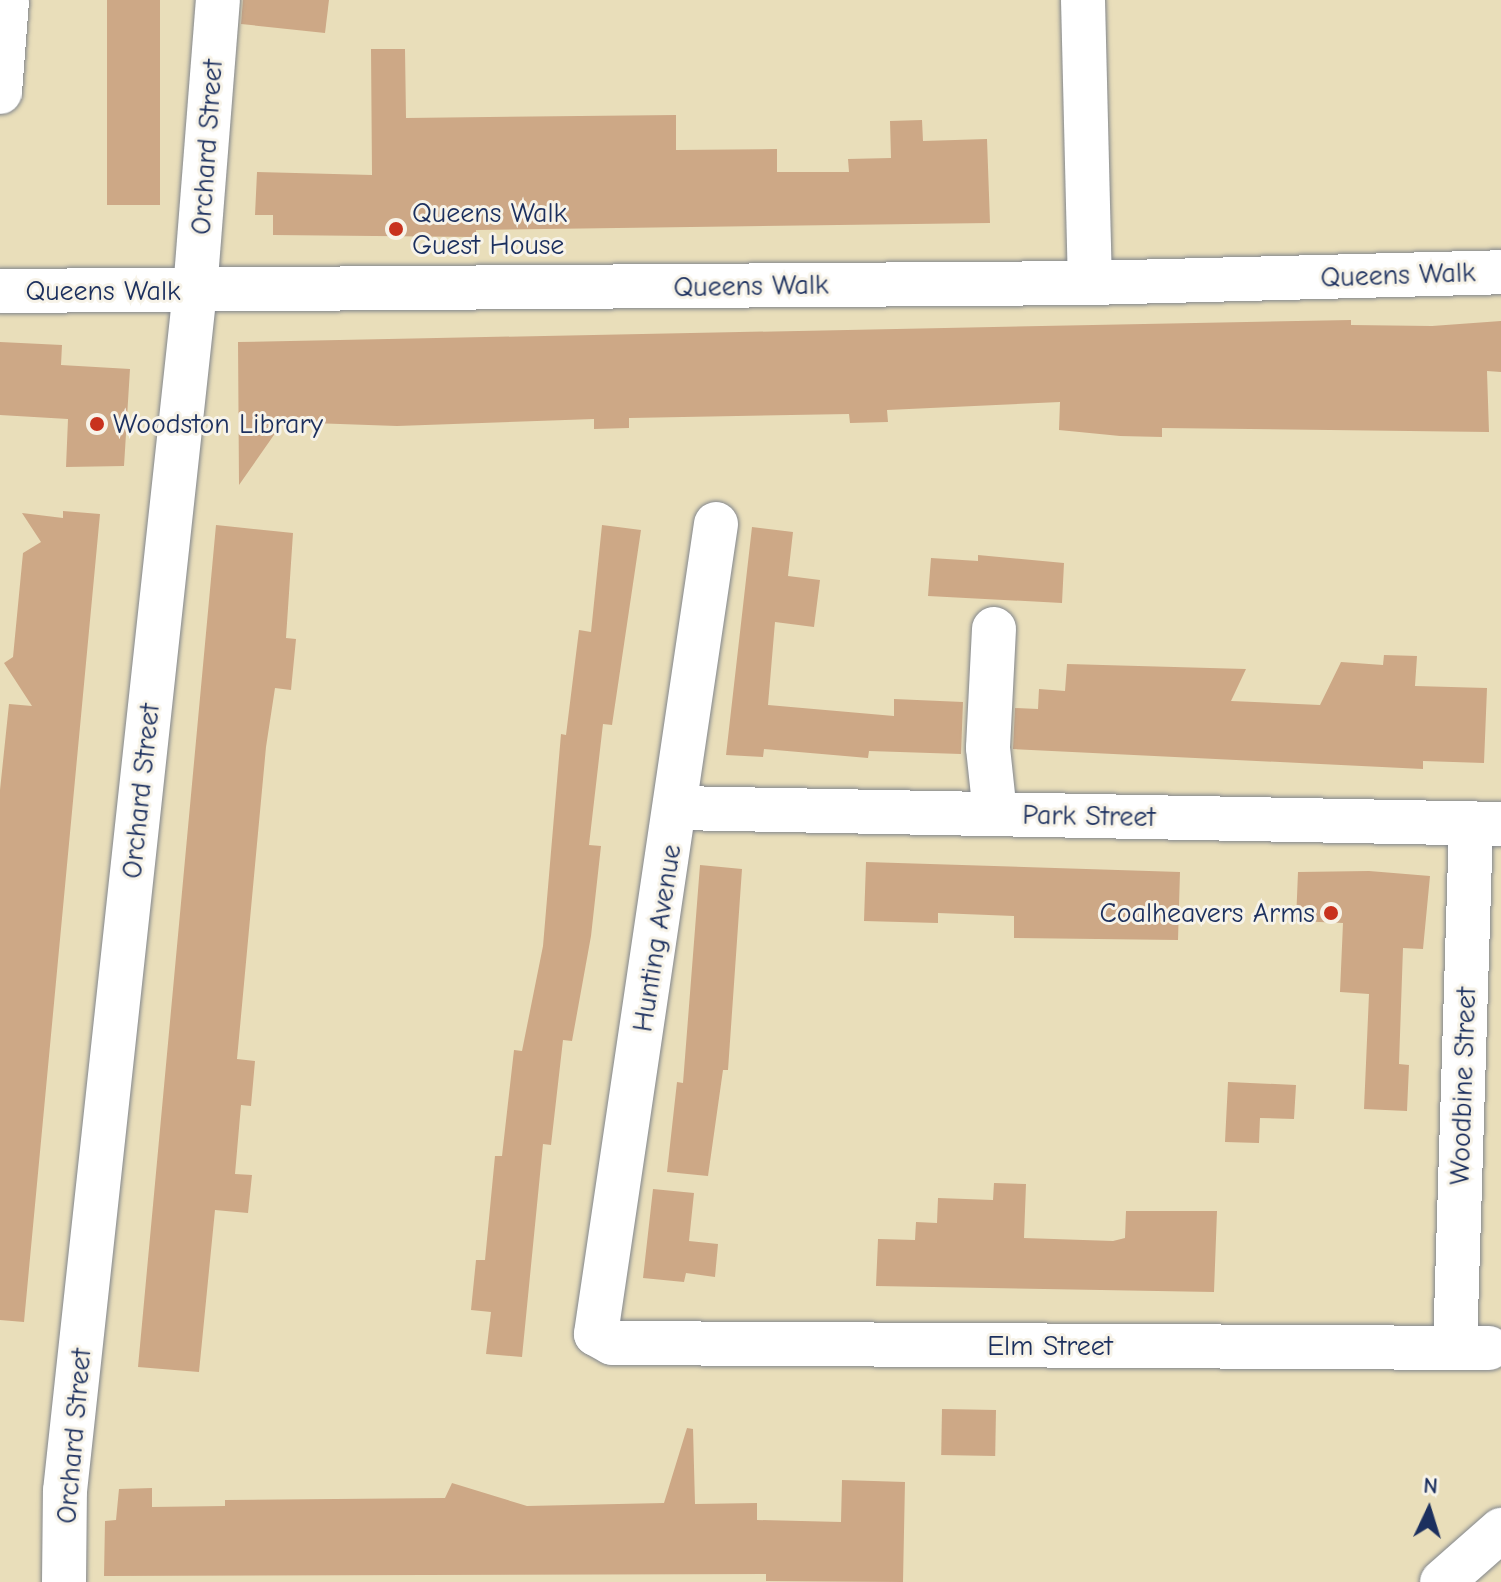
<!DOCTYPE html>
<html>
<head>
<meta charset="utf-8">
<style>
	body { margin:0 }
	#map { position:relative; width:1501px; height:1582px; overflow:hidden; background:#e9deba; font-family:"Comic Neue",sans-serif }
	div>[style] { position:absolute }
	.building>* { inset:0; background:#cda886; transform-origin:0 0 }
	.roads { filter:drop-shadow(0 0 2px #82868c) drop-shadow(0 0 2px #82868c) }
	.minor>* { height:44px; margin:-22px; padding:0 22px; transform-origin:22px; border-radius:22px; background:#fff }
	.major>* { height:44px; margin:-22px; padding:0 22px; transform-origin:22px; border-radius:22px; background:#fff }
	.dots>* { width:22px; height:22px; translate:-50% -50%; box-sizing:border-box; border:4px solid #f7f3e8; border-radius:50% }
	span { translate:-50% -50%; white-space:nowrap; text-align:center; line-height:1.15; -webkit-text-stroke:6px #f7f3e8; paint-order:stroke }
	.street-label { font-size:28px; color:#1b2f5e }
	.poi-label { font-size:28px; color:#1b2f5e }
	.left { translate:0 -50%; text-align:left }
	.right { translate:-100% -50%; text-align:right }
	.north { position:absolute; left:1389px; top:1470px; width:80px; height:80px; -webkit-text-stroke:6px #f7f3e8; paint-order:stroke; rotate:4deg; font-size:22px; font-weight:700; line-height:32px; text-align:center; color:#1b2f5e }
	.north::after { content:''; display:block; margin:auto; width:28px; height:36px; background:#1b2f5e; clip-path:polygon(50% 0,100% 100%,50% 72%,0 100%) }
</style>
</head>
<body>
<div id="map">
	<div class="building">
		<i style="left:107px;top:0;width:53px;height:205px"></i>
		<i style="clip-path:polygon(243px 0,329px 0,325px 33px,241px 24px)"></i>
		<i style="clip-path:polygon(371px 49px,405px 49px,406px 118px,676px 115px,676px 150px,777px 149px,777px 172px,849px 172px,848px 159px,891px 158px,890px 121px,922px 120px,923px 141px,987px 139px,990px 223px,476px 230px,476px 237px,273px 235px,273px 215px,255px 215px,257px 172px,372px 175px)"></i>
		<i style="clip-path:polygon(1351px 320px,1351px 325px,1432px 326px,1501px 321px,1501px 372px,1487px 371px,1489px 432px,1162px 428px,1162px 437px,1120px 436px,1059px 430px,1060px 402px,887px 410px,888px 422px,850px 423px,849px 414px,629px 418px,629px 428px,594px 429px,594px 419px,397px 426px,283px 422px,239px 485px,238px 342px)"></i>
		<i style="clip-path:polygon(0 342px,62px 345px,61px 365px,130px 369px,124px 466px,66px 467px,68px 419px,0 415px)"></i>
		<i style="clip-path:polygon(63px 511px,100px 514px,24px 1322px,0 1320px,0 790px,9px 704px,32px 706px,4px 663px,13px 657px,23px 553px,41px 542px,22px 513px,63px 518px)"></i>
		<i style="clip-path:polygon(216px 525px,293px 533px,286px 638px,296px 639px,291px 690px,275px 688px,266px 747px,237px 1059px,255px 1061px,251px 1106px,241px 1105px,235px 1174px,252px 1175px,248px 1213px,215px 1210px,199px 1372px,138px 1367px)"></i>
		<i style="clip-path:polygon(602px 525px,641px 530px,612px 725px,603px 724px,589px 845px,601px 846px,591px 936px,572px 1041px,563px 1040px,551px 1145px,543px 1144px,522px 1357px,486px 1354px,491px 1312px,471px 1310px,476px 1260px,485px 1260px,495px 1156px,502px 1156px,514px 1050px,522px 1051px,543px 946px,561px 734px,566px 735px,579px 630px,591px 632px)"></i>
		<i style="clip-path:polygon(752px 527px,793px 532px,788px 576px,820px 580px,814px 627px,775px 622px,768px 705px,894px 716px,894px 699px,963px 702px,961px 754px,869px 751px,868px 758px,764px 749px,763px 757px,726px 755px)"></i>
		<i style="clip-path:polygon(978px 555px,1064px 563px,1062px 603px,928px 596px,931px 558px,978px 561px)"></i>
		<i style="clip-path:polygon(1384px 655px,1417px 656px,1415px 686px,1487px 688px,1484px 763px,1423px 761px,1423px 769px,1013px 749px,1015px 708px,1038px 709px,1039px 689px,1065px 691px,1067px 664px,1246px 669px,1231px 701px,1320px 705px,1341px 662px,1383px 665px)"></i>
		<i style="clip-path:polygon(866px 862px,1180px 872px,1178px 940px,1014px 938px,1014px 916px,938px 913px,938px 923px,864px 921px)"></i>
		<i style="clip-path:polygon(700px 865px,742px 869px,728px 1070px,723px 1070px,708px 1176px,667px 1172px,677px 1082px,683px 1083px)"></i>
		<i style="clip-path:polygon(1369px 871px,1430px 876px,1423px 949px,1403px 948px,1399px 1064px,1409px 1065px,1407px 1111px,1364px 1109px,1369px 994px,1340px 992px,1343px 923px,1296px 921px,1298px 872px)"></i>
		<i style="clip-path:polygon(1228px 1082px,1296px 1085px,1294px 1119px,1260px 1118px,1259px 1143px,1225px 1142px)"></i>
		<i style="clip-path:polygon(994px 1183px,1026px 1184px,1024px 1238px,1113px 1241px,1125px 1238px,1126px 1211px,1217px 1211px,1214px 1292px,876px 1286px,878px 1239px,915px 1240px,916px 1222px,937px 1223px,938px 1198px,993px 1200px)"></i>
		<i style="clip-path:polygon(653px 1189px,694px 1193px,689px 1241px,718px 1244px,715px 1277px,686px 1273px,684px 1282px,643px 1278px)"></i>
		<i style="left:942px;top:1409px;width:54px;height:46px;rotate:1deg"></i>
		<i style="clip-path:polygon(687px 1428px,693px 1429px,695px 1504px,757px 1503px,757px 1520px,841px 1522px,842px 1480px,905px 1482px,903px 1582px,766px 1581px,766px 1574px,104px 1576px,105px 1521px,116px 1520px,119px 1489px,152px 1488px,152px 1507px,225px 1506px,225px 1500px,445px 1498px,452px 1483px,527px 1506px,664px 1503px)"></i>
	</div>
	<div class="roads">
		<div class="minor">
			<i style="left:1083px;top:0;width:283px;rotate:88.6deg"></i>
			<i style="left:0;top:92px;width:92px;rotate:-85.6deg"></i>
			<i style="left:0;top:291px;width:1090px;rotate:-0.42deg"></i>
			<i style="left:1090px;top:283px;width:411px;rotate:-1.5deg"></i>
			<i style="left:716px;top:524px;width:819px;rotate:98.43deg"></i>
			<i style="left:596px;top:1334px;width:18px;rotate:29deg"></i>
			<i style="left:612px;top:1343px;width:877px;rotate:0.33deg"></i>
			<i style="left:994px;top:629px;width:119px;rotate:92.9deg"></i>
			<i style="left:988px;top:748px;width:66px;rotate:83.9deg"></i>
			<i style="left:677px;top:808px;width:824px;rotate:1.11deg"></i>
			<i style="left:1455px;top:1348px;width:525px;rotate:-88.25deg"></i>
			<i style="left:64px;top:1582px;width:91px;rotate:-89.4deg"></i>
			<i style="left:65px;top:1491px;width:1207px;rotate:-83.82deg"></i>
			<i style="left:195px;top:291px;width:292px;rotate:-85.5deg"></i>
		</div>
		<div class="major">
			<i style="left:1442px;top:1582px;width:79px;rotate:-41.4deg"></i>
		</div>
	</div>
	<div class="dots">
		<i style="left:396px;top:229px;background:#c8321e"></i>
		<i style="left:97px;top:424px;background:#c8321e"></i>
		<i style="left:1331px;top:913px;background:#c8321e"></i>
	</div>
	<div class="street-label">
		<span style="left:207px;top:147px;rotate:-86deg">Orchard Street</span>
		<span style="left:1398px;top:275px;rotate:-2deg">Queens Walk</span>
		<span style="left:751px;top:286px;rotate:-1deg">Queens Walk</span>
		<span style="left:103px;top:291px">Queens Walk</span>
		<span style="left:141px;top:791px;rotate:-84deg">Orchard Street</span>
		<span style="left:1089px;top:816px;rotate:1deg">Park Street</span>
		<span style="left:657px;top:938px;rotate:-81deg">Hunting Avenue</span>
		<span style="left:1463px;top:1086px;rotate:-88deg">Woodbine Street</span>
		<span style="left:1050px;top:1346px">Elm Street</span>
		<span style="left:74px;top:1436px;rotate:-85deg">Orchard Street</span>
	</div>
	<div class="poi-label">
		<span class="left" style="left:412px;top:229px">Queens Walk<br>Guest House</span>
		<span class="left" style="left:113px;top:424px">Woodston Library</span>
		<span class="right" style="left:1315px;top:913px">Coalheavers Arms</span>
	</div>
	<div class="north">N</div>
</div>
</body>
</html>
